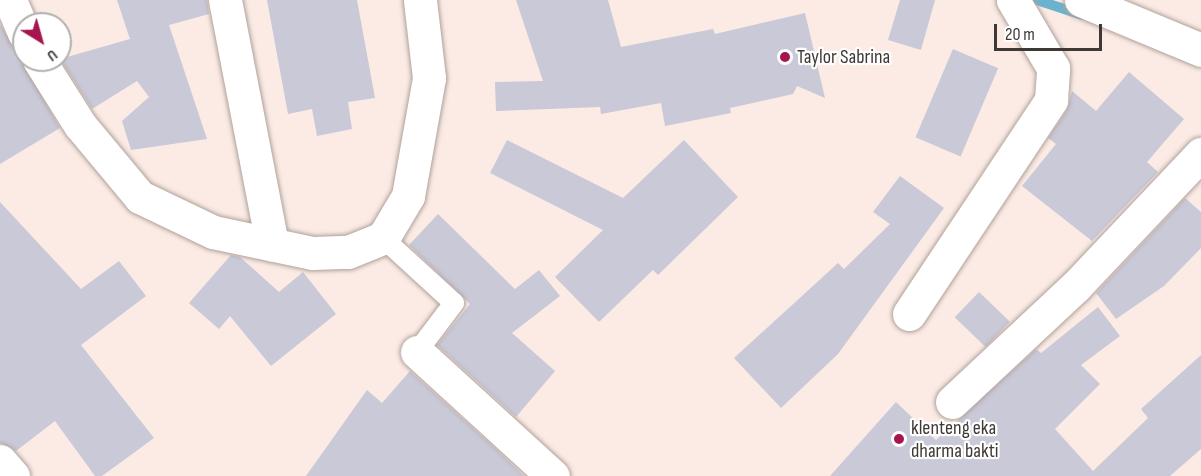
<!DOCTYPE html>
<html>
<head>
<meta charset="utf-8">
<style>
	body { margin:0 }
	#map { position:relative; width:1201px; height:476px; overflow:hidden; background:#fbebe4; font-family:"Sofia Sans Condensed",sans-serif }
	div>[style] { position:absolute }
	.stream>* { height:10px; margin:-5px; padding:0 5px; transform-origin:5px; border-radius:5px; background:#6cb2ce }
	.building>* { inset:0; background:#c9c9d8; transform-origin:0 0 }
	.roads { filter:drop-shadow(0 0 2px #b0a19b) drop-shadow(0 0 2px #b0a19b) }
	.lane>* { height:20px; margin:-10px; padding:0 10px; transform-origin:10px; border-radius:10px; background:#fff }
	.street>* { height:33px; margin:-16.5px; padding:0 16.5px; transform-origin:16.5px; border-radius:16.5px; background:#fff }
	.dots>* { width:16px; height:16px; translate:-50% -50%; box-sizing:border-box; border:3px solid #fff; border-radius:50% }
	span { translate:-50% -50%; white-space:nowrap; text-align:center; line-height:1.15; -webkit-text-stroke:4.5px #fff; paint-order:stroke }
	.poi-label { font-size:20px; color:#3f3936 }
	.left { translate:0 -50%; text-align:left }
	.north { position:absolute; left:12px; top:12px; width:60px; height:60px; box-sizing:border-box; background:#fff; border:2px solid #b2b0af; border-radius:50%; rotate:143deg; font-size:16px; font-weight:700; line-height:24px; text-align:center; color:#3f3936 }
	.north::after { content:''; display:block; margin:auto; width:21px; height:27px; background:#a7154f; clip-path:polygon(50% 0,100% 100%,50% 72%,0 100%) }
	.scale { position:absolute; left:994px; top:24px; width:108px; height:27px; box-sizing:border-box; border:3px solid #3f3936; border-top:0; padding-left:8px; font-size:18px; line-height:21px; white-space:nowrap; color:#3f3936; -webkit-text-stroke:4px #fff; paint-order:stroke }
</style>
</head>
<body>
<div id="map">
	<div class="stream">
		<i style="left:1037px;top:0;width:47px;rotate:18.4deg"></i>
	</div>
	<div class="building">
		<i style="clip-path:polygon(117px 0,207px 0,209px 14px,169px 25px,207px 139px,131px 150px,122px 121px,149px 97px,137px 81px,92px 109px,60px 59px,130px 39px)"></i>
		<i style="clip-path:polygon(267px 0,357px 0,375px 98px,348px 102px,352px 129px,317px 136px,312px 109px,288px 114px)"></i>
		<i style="clip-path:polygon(516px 0,608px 0,621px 47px,713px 29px,715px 34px,805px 13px,825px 98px,797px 86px,793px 94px,730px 108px,731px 113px,665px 126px,661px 103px,601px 114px,600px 107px,496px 111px,495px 82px,543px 81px)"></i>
		<i style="clip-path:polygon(900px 0,935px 0,921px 50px,888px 40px)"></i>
		<i style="clip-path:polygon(0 24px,60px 128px,0 164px)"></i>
		<i style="left:953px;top:49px;width:49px;height:96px;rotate:23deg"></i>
		<i style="clip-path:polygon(1129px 72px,1184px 119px,1147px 162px,1158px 172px,1092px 241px,1022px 186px,1056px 144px,1048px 138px,1067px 110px,1072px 91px,1096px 111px)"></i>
		<i style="clip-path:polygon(507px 140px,623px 198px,684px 140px,738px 197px,658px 275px,653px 270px,599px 322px,555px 277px,603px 230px,490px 173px)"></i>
		<i style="clip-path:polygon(900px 176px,944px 208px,838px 354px,781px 408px,734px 358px,838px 263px,844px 269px,890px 224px,873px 212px)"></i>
		<i style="clip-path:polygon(1185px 198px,1201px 212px,1201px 248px,1164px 286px,1116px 319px,1096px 293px)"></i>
		<i style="clip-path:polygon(0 202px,81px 289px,119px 261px,146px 296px,81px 345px,154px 438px,102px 476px,95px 476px,55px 421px,16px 451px,0 443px)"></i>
		<i style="clip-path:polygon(438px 214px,515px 289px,539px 270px,560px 296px,512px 333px,555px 371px,516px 417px,437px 345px,470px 304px,409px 245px)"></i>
		<i style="clip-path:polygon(231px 255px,240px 257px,279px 292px,303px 272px,336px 314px,271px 366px,230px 316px,219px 329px,189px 303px)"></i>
		<i style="left:979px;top:292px;width:43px;height:35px;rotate:44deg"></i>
		<i style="clip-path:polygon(1098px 307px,1120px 336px,1081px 365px,1100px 384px,1055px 429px,1093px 471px,1148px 418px,1141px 409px,1201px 355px,1201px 449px,1170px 476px,830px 476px,896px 402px,936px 440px,1036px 349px,1041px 353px)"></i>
		<i style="clip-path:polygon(410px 371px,497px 450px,524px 476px,306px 476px,367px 390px,382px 403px)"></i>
	</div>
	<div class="roads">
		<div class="lane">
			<i style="left:383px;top:238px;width:96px;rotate:42.5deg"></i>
			<i style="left:454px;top:303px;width:61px;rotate:127.1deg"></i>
		</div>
		<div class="street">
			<i style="left:10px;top:0;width:36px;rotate:67deg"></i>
			<i style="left:225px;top:0;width:249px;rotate:79.1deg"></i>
			<i style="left:1081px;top:0;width:130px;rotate:22.6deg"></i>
			<i style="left:39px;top:60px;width:77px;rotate:57.8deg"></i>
			<i style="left:80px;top:125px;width:94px;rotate:50.2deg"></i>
			<i style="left:140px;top:197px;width:81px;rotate:25.6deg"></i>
			<i style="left:213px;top:232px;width:102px;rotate:11.9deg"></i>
			<i style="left:313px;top:253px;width:35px;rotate:-2deg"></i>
			<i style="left:348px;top:252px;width:38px;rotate:-22deg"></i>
			<i style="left:383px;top:238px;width:49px;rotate:-59.2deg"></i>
			<i style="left:408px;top:196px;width:120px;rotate:-79.9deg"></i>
			<i style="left:429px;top:78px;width:79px;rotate:-96.6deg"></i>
			<i style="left:909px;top:314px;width:257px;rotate:-56.4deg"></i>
			<i style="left:1051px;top:100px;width:32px;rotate:-86deg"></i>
			<i style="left:1053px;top:68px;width:79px;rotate:-120.5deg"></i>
			<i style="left:417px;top:352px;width:184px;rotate:42.4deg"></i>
			<i style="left:952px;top:402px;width:170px;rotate:-43.1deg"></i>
			<i style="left:1076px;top:286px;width:182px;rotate:-46.6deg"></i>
			<i style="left:0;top:461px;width:20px;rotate:49deg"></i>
		</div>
	</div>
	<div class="dots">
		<i style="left:785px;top:57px;background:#a7154f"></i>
		<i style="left:899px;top:439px;background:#a7154f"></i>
	</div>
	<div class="poi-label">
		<span class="left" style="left:797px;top:57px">Taylor Sabrina</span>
		<span class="left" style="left:911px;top:440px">klenteng eka<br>dharma bakti</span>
	</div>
	<div class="north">U</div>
	<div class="scale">20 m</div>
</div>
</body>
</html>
